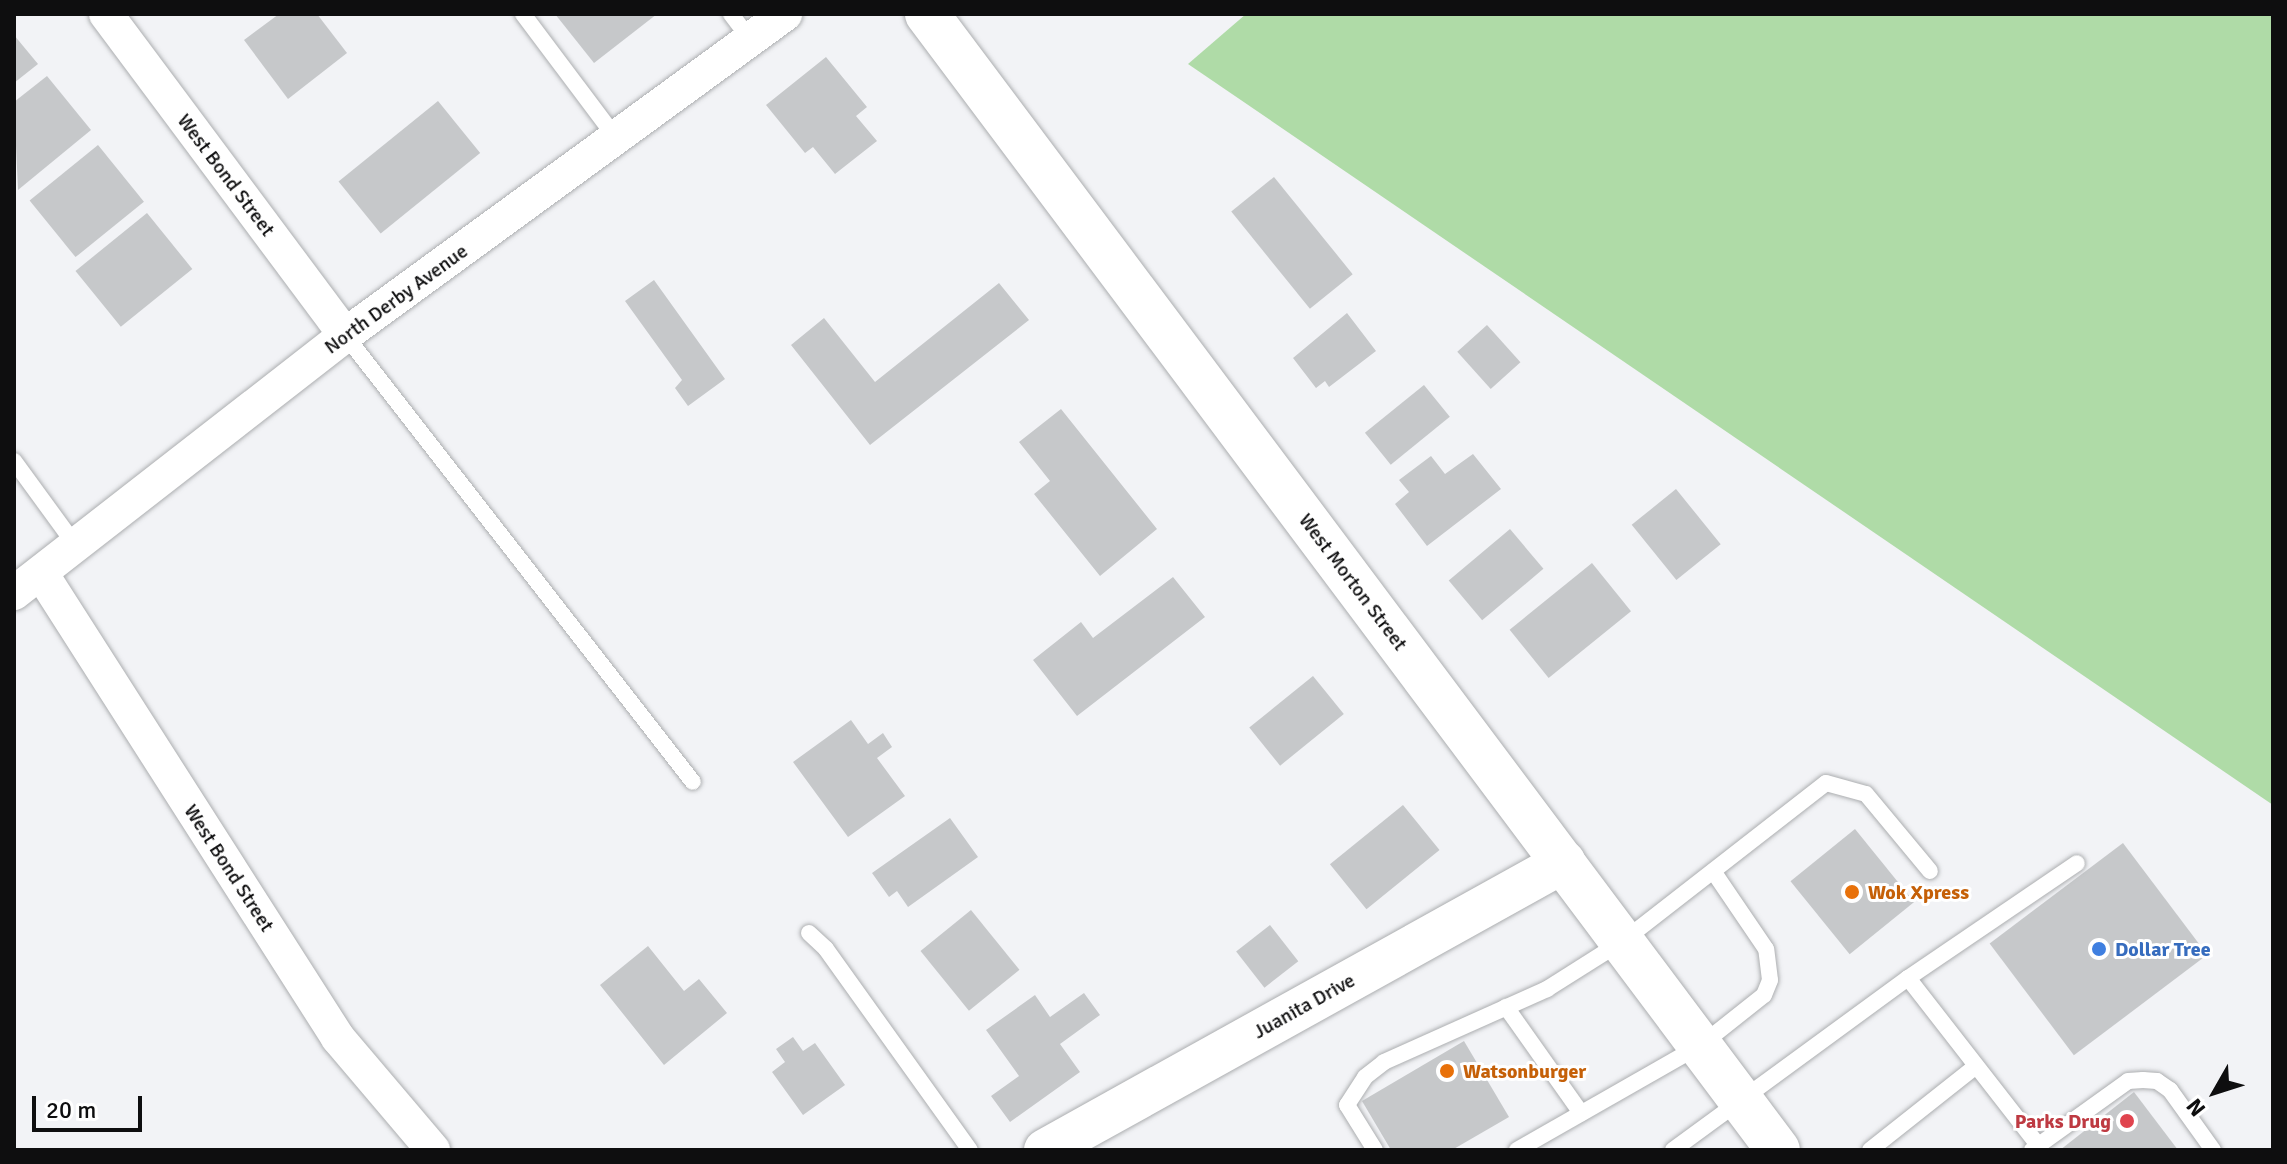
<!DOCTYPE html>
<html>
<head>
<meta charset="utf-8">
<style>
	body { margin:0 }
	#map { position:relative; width:2287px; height:1164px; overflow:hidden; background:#f2f3f6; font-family:Signika,sans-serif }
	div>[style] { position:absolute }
	.green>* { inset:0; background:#afdba7 }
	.building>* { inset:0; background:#c6c8ca; transform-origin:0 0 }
	.roads { filter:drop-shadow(0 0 2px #acaeb0) drop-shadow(0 0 2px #acaeb0) }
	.service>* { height:16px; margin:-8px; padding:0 8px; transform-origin:8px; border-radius:8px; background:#fff }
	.minor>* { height:34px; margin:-17px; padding:0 17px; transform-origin:17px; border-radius:17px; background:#fff }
	.tertiary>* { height:42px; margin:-21px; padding:0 21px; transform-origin:21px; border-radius:21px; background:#fff }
	.secondary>* { height:44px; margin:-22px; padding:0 22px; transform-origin:22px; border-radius:22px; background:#fff }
	.dots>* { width:22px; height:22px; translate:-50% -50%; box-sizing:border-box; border:4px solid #fff; border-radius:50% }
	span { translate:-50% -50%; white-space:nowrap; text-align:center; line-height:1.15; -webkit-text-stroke:6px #fff; paint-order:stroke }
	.street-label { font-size:20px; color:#0e0e0f }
	.food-label { font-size:20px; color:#c56008; font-weight:700 }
	.left { translate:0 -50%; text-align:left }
	.shop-label { font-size:20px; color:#366cbe; font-weight:700 }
	.health-label { font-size:20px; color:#be3a42; font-weight:700 }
	.right { translate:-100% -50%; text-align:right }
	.frame { position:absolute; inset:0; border:16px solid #0e0e0f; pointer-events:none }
	.north { position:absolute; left:2175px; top:1052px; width:80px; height:80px; -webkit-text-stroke:6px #fff; paint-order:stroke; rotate:231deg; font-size:22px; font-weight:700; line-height:32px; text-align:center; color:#0e0e0f }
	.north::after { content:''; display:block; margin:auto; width:28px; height:36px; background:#0e0e0f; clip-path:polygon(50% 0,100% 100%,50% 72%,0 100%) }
	.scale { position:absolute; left:32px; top:1096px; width:110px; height:36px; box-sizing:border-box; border:4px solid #0e0e0f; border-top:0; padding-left:10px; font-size:24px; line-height:28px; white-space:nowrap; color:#0e0e0f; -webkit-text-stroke:6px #fff; paint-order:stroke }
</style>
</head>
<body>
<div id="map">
	<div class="green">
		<i style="clip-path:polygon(1246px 14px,2273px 14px,2273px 805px,1188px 64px)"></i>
	</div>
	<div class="building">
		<i style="clip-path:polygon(279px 14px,317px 14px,347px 53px,288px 99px,244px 40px)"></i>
		<i style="clip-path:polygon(555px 14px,657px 14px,594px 63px)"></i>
		<i style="clip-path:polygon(14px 35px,38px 64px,14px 83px)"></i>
		<i style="clip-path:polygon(826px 57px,867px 107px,856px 116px,877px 141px,835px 174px,813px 147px,805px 153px,766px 105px)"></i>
		<i style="clip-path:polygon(47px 76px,91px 130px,18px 190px,14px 102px)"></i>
		<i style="left:438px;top:101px;width:67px;height:128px;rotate:51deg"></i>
		<i style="left:98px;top:145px;width:73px;height:88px;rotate:51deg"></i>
		<i style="left:1274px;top:177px;width:125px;height:55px;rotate:51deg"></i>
		<i style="left:147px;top:213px;width:72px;height:92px;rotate:51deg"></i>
		<i style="clip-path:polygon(654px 280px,725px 379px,688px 406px,675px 388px,682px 380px,625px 301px)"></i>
		<i style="clip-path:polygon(999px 283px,1029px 320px,870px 445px,791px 345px,824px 318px,875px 382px)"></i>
		<i style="clip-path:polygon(1347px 313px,1376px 351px,1329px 387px,1325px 381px,1316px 388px,1293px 358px)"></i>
		<i style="left:1487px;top:325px;width:50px;height:40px;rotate:48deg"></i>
		<i style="left:1424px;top:385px;width:41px;height:76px;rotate:51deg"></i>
		<i style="clip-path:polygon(1061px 409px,1157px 529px,1100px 576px,1034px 494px,1050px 481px,1019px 442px)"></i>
		<i style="clip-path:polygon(1473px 454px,1501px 489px,1427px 546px,1395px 504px,1409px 492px,1399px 480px,1431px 456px,1445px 474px)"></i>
		<i style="left:1676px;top:489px;width:71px;height:57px;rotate:51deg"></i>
		<i style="left:1510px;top:529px;width:52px;height:80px;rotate:50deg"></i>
		<i style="left:1592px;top:563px;width:62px;height:106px;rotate:51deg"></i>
		<i style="clip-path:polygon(1173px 577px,1205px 617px,1077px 716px,1033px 660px,1081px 622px,1093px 638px)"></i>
		<i style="left:1313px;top:676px;width:49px;height:82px;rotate:51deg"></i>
		<i style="clip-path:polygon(851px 720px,868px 744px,883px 733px,892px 747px,877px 758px,905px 796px,848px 837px,793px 762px)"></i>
		<i style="left:1403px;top:805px;width:58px;height:94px;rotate:51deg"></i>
		<i style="clip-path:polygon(950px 818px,978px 857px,908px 907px,897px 891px,889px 897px,872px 873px)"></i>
		<i style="left:1855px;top:829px;width:94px;height:83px;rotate:51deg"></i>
		<i style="left:2123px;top:843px;width:140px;height:167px;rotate:53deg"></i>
		<i style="left:971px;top:910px;width:77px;height:65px;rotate:51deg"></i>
		<i style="left:1270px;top:925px;width:46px;height:43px;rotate:52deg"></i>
		<i style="clip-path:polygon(648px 946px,684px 991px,699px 979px,727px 1013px,664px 1065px,600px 985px)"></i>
		<i style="clip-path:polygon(1084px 993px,1100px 1015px,1060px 1044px,1080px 1072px,1010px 1122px,991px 1096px,1019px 1076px,986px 1030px,1035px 995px,1050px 1017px)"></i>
		<i style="clip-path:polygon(793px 1037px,803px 1051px,815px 1043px,845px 1085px,803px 1115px,772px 1072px,785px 1062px,776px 1049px)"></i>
		<i style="clip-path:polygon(1464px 1041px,1509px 1117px,1452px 1150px,1391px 1150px,1362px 1101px)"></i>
		<i style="clip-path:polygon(2134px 1092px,2178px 1150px,2060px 1150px)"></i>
	</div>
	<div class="roads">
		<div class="service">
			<i style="left:523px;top:14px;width:155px;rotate:53.1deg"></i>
			<i style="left:731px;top:14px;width:31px;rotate:53deg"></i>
			<i style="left:345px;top:335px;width:566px;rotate:52.1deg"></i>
			<i style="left:14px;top:461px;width:105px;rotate:53.9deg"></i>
			<i style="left:809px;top:933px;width:23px;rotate:43deg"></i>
			<i style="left:826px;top:949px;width:247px;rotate:54.4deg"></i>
			<i style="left:1908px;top:978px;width:212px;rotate:52.1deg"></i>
			<i style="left:1506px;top:1007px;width:130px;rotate:54.7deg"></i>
			<i style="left:1375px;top:1150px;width:53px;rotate:-121.9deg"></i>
			<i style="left:1347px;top:1105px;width:33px;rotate:-57deg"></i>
			<i style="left:1365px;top:1077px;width:24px;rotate:-38deg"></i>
			<i style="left:1384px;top:1062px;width:179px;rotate:-24.1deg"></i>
			<i style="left:1547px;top:989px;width:90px;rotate:-32.3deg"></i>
			<i style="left:1623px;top:941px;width:257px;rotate:-37.9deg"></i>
			<i style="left:1826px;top:783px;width:41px;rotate:15.4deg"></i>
			<i style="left:1866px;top:794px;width:100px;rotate:50.3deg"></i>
			<i style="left:1517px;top:1150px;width:212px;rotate:-29.7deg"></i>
			<i style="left:1701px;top:1045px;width:80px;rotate:-38.4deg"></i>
			<i style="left:1764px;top:995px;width:16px;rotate:-68deg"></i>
			<i style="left:1770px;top:980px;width:31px;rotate:-97deg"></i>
			<i style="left:1766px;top:949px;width:94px;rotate:-124.2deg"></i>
			<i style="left:1673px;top:1150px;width:291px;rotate:-36.2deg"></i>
			<i style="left:1908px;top:978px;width:204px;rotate:-34.2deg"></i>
			<i style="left:1870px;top:1150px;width:135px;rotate:-38.4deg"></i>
			<i style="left:2032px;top:1150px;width:118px;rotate:-35.7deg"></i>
			<i style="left:2128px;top:1081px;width:15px;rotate:-4deg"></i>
			<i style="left:2143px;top:1080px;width:14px;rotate:4deg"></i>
			<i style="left:2157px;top:1081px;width:16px;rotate:35deg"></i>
			<i style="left:2170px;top:1090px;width:74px;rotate:54.4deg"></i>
		</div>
		<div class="minor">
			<i style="left:106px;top:14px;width:400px;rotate:53.3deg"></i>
			<i style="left:41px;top:573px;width:552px;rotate:57.43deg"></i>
			<i style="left:338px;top:1038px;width:147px;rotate:49.7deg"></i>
			<i style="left:14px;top:593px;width:420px;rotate:-37.9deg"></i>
			<i style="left:345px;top:335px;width:545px;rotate:-36.11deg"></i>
		</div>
		<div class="tertiary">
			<i style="left:1045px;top:1150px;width:594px;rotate:-29.03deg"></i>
		</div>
		<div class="secondary">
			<i style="left:927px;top:14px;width:1419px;rotate:53.16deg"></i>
		</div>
	</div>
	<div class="dots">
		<i style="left:1852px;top:892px;background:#e8710a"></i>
		<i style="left:2099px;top:949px;background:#3f7fe0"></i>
		<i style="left:1447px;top:1071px;background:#e8710a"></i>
		<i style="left:2127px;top:1121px;background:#e0444e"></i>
	</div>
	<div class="street-label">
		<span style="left:226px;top:175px;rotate:53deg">West Bond Street</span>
		<span style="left:396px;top:299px;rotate:-36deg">North Derby Avenue</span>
		<span style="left:1353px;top:582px;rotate:53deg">West Morton Street</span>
		<span style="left:229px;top:868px;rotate:57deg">West Bond Street</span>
		<span style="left:1304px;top:1006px;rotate:-29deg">Juanita Drive</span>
	</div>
	<div class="food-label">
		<span class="left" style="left:1868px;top:892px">Wok Xpress</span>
		<span class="left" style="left:1463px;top:1071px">Watsonburger</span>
	</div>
	<div class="shop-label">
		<span class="left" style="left:2115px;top:949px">Dollar Tree</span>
	</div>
	<div class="health-label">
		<span class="right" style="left:2111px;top:1121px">Parks Drug</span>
	</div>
	<div class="frame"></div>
	<div class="north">N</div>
	<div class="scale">20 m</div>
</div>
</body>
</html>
